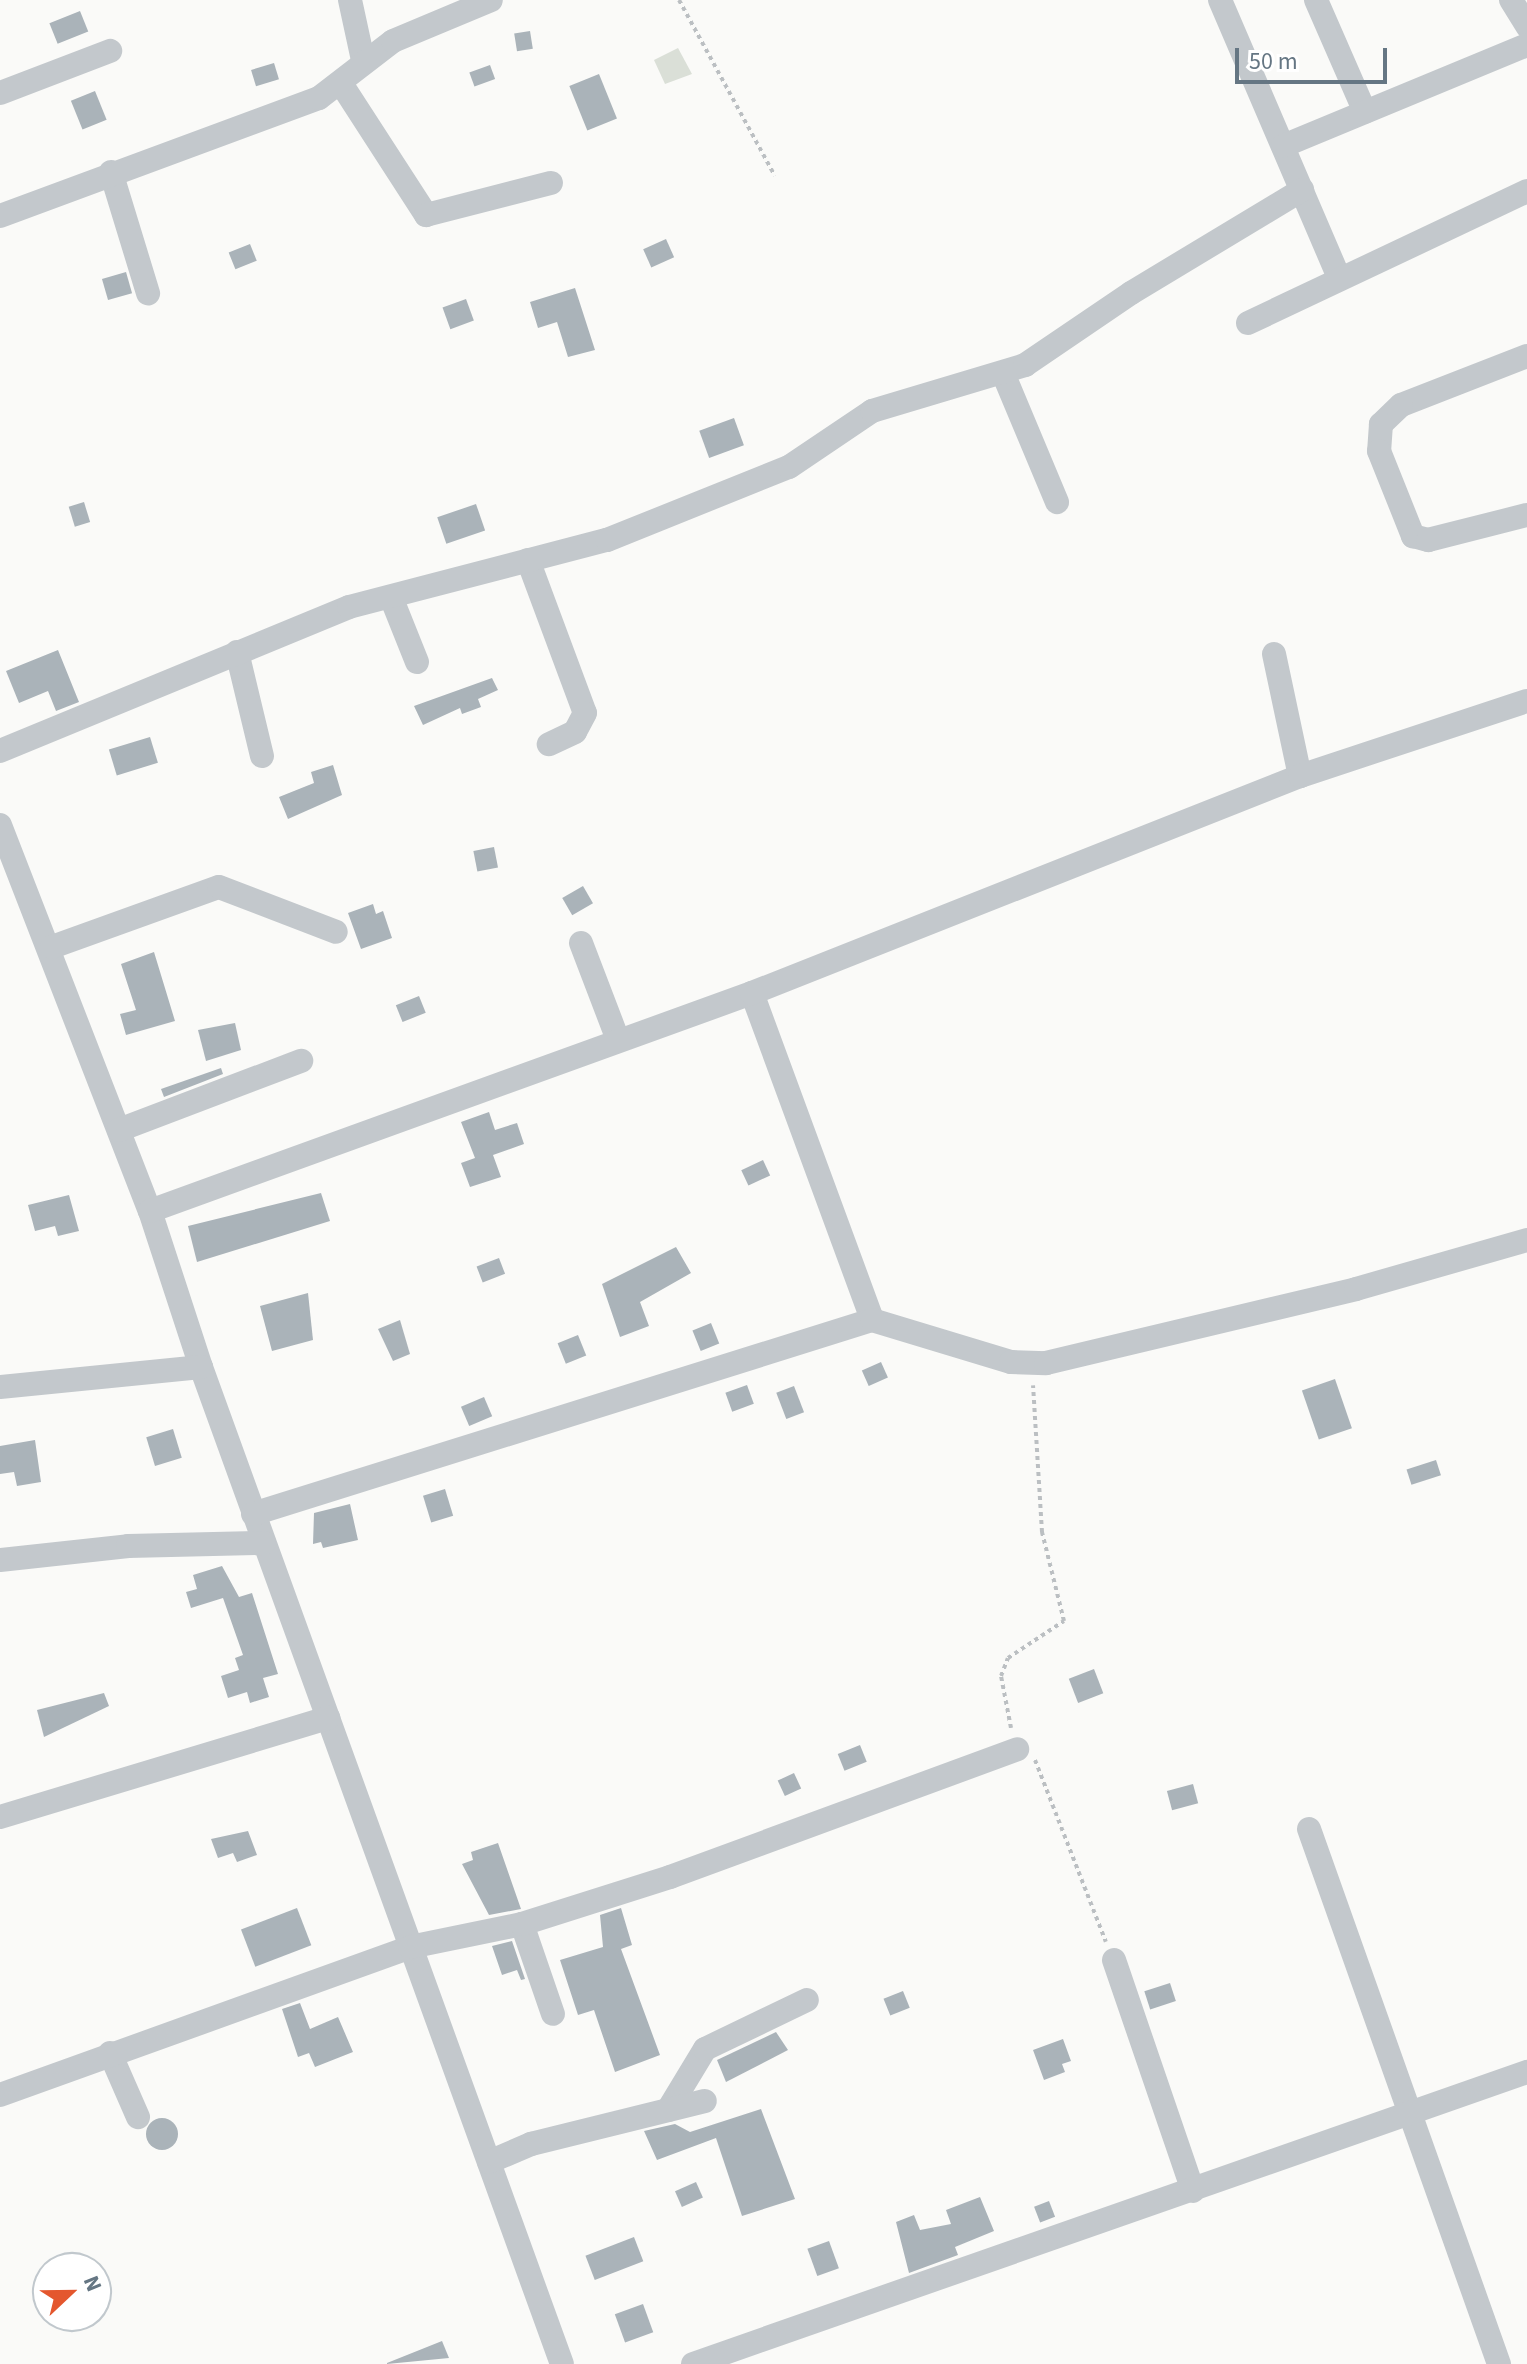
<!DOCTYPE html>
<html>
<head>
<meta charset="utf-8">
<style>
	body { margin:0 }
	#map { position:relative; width:1527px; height:2364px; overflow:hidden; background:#fafaf8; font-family:"Source Sans 3",sans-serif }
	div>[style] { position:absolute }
	.green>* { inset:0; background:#dadfd7 }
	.building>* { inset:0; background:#aab3b9; transform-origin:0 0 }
	.round { border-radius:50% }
	.path>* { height:4px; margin-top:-2px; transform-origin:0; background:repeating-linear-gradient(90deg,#bbbfc2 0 4px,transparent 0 8px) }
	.minor>* { height:24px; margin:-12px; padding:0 12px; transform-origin:12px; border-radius:12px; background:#c3c8cc }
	span { translate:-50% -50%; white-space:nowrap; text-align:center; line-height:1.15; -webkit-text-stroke:8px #fff; paint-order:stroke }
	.north { position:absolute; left:32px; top:2252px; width:80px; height:80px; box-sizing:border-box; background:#fff; border:2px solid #c1c8cd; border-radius:50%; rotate:68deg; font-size:22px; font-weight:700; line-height:32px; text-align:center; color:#657683 }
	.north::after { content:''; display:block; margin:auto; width:28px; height:36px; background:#e4572e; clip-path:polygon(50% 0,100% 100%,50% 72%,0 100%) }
	.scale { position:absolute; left:1235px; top:48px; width:152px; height:36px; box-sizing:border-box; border:4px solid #657683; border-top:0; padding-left:10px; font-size:24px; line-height:28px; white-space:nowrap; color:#657683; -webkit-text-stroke:6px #fff; paint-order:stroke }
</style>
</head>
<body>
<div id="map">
	<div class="green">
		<i style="clip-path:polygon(678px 48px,692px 74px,665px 84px,654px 60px)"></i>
	</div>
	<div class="building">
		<i style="left:80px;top:11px;width:22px;height:33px;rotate:68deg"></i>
		<i style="left:530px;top:31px;width:18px;height:16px;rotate:81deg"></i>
		<i style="left:274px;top:63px;width:17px;height:24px;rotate:73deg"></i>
		<i style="left:490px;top:65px;width:15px;height:22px;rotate:70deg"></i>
		<i style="left:599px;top:74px;width:48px;height:32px;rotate:68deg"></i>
		<i style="left:95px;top:91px;width:31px;height:26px;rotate:68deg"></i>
		<i style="left:666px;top:239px;width:20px;height:25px;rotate:66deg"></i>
		<i style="left:250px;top:244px;width:18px;height:23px;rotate:68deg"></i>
		<i style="left:126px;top:272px;width:22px;height:25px;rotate:74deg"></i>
		<i style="clip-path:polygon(575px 288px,595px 350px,568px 357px,557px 322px,538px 328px,530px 302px)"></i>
		<i style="left:466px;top:299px;width:23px;height:25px;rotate:70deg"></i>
		<i style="left:734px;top:418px;width:29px;height:37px;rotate:70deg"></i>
		<i style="left:84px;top:502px;width:21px;height:16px;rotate:73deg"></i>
		<i style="left:476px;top:504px;width:28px;height:41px;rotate:71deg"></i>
		<i style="clip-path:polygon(58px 650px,79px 702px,56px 711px,48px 691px,19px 703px,6px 671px)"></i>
		<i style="clip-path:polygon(492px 678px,498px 690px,478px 699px,481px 707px,462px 714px,460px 708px,423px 725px,414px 706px)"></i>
		<i style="left:150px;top:737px;width:27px;height:43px;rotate:73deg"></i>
		<i style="clip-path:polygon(333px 765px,342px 795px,288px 819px,279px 797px,314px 783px,311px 772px)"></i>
		<i style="left:494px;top:847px;width:21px;height:21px;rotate:79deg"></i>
		<i style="left:583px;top:886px;width:20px;height:24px;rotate:60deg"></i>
		<i style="clip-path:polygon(373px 904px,376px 914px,383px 911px,392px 938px,361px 949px,348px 913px)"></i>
		<i style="clip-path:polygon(154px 952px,175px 1021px,126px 1035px,120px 1014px,136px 1010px,121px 964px)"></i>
		<i style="left:419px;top:996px;width:18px;height:25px;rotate:68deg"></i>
		<i style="clip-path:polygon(235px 1023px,241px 1050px,206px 1061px,198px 1030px)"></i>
		<i style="clip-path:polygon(221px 1068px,223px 1074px,164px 1097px,161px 1089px)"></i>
		<i style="clip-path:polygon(489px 1112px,495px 1130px,517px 1123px,524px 1144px,493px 1155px,501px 1177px,470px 1187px,461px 1163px,475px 1158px,461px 1122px)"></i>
		<i style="left:763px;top:1160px;width:17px;height:24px;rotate:65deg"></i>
		<i style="clip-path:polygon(321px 1193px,330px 1221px,197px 1262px,188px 1226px)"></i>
		<i style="clip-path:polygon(69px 1195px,79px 1231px,58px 1236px,55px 1226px,35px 1231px,28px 1205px)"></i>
		<i style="clip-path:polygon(676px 1247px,691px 1273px,640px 1302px,649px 1326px,620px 1337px,602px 1284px)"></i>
		<i style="left:499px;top:1258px;width:17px;height:24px;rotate:69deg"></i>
		<i style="clip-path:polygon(308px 1293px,313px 1340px,272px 1351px,260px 1306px)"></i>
		<i style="clip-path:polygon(400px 1320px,410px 1354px,393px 1361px,378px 1329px)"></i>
		<i style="left:711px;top:1323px;width:22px;height:20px;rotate:68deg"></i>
		<i style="left:578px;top:1335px;width:22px;height:22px;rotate:68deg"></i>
		<i style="left:881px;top:1362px;width:17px;height:21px;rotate:66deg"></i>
		<i style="left:1335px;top:1379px;width:52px;height:35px;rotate:71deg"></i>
		<i style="left:747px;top:1385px;width:20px;height:23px;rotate:70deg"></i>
		<i style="left:794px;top:1386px;width:28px;height:19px;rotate:69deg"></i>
		<i style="left:484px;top:1397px;width:21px;height:25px;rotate:67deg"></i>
		<i style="left:173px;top:1429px;width:30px;height:28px;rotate:73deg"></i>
		<i style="clip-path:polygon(35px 1440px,41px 1482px,17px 1486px,14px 1472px,0 1474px,0 1446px)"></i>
		<i style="left:1436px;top:1460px;width:16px;height:31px;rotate:72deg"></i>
		<i style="left:445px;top:1489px;width:28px;height:23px;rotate:73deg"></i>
		<i style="clip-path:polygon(350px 1504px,358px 1540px,323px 1548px,321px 1542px,313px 1544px,314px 1513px)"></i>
		<i style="clip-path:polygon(222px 1566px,239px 1597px,252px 1593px,278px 1674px,263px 1678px,269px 1697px,250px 1703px,247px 1692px,228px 1698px,221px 1676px,239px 1670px,235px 1658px,243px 1655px,223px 1598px,191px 1608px,186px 1592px,197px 1589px,193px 1575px)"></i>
		<i style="left:1094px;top:1669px;width:26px;height:27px;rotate:69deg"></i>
		<i style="clip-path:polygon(104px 1693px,109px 1706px,44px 1737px,37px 1710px)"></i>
		<i style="left:860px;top:1745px;width:18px;height:24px;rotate:68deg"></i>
		<i style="left:794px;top:1773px;width:17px;height:18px;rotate:65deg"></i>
		<i style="left:1193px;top:1784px;width:20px;height:27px;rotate:75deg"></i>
		<i style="clip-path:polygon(248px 1831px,257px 1855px,237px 1862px,233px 1853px,218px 1858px,211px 1839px)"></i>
		<i style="clip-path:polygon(498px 1843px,521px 1909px,489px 1915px,462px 1864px,473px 1860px,471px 1852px)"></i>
		<i style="left:297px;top:1908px;width:40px;height:60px;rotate:69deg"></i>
		<i style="clip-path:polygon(621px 1908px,632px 1945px,621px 1949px,660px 2055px,615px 2072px,594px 2010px,578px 2015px,560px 1960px,603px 1947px,600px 1915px)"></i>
		<i style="clip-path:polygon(512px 1941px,525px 1979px,521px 1980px,517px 1970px,502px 1975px,492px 1946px)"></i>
		<i style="left:1170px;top:1983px;width:19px;height:27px;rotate:72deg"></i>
		<i style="left:903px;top:1991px;width:18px;height:21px;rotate:68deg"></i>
		<i style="clip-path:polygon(300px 2003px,310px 2029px,338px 2017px,353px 2052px,315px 2067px,309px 2053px,298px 2057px,282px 2009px)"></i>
		<i style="clip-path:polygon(776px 2032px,788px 2050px,726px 2082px,717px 2060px)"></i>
		<i style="clip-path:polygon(1063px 2039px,1071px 2061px,1062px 2064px,1065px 2072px,1044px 2080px,1033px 2050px)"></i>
		<i style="clip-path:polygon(761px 2109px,795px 2199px,742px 2216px,716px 2138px,657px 2160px,644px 2131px,675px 2124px,690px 2132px)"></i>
		<i class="round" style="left:146px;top:2118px;width:32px;height:32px"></i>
		<i style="left:696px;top:2182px;width:17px;height:23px;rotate:66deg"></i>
		<i style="clip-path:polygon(980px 2197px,994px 2231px,955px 2247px,958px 2255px,909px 2273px,896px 2222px,914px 2215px,920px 2230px,951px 2224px,946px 2210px)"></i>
		<i style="left:1049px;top:2201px;width:17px;height:16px;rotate:69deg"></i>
		<i style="left:634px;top:2237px;width:26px;height:52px;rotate:69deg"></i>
		<i style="left:829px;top:2241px;width:29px;height:23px;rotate:70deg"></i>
		<i style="left:643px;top:2304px;width:30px;height:30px;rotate:70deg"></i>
		<i style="clip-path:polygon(442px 2341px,449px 2358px,387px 2364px,387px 2363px)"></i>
	</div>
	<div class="path">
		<i style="left:679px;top:0;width:200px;rotate:61.4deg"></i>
		<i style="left:1011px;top:1728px;width:53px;rotate:-100.9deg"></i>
		<i style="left:1001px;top:1676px;width:19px;rotate:-69deg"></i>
		<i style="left:1008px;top:1658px;width:67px;rotate:-33.5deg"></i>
		<i style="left:1064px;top:1621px;width:92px;rotate:-103.9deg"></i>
		<i style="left:1042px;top:1532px;width:147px;rotate:-93.5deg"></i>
		<i style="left:1035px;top:1760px;width:195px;rotate:68.7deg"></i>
	</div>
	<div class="minor">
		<i style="left:350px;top:0;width:61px;rotate:77.8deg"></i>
		<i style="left:1220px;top:0;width:301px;rotate:66.8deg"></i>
		<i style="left:1316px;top:0;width:122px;rotate:66.4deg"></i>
		<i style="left:1511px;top:0;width:31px;rotate:58deg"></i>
		<i style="left:342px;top:85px;width:155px;rotate:57.1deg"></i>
		<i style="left:426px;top:215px;width:129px;rotate:-14.4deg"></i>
		<i style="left:0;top:93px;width:118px;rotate:-20.9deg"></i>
		<i style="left:1283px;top:146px;width:264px;rotate:-22.5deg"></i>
		<i style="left:111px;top:172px;width:127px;rotate:73deg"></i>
		<i style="left:0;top:216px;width:340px;rotate:-20.3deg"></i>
		<i style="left:319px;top:98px;width:93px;rotate:-37.6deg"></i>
		<i style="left:393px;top:41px;width:106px;rotate:-22.7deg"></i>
		<i style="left:1248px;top:323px;width:309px;rotate:-25.3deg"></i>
		<i style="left:1527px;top:356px;width:135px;rotate:158.7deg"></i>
		<i style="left:1401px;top:405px;width:28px;rotate:136deg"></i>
		<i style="left:1381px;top:424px;width:27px;rotate:94deg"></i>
		<i style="left:1379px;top:451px;width:92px;rotate:68.2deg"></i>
		<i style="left:1413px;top:536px;width:16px;rotate:15deg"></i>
		<i style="left:1428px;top:540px;width:102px;rotate:-14.2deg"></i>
		<i style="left:1003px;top:373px;width:140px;rotate:67.3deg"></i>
		<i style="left:528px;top:560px;width:163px;rotate:69.6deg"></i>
		<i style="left:585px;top:713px;width:21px;rotate:118deg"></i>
		<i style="left:575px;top:732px;width:29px;rotate:155deg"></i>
		<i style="left:391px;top:597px;width:70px;rotate:68.2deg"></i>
		<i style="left:237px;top:652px;width:107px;rotate:76.5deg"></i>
		<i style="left:1274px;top:654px;width:125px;rotate:78deg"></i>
		<i style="left:0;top:751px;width:378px;rotate:-22.4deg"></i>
		<i style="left:349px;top:607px;width:267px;rotate:-14.6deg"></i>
		<i style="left:607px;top:540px;width:196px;rotate:-21.9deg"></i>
		<i style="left:789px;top:467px;width:100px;rotate:-34deg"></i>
		<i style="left:872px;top:411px;width:160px;rotate:-16.7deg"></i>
		<i style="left:1025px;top:365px;width:128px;rotate:-34.2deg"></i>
		<i style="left:1131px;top:293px;width:200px;rotate:-31.1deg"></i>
		<i style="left:0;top:825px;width:414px;rotate:68.8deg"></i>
		<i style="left:150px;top:1211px;width:164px;rotate:71.9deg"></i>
		<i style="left:201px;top:1367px;width:1060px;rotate:70.1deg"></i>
		<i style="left:581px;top:943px;width:104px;rotate:69.1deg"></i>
		<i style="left:52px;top:947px;width:177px;rotate:-19.8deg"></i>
		<i style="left:219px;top:887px;width:125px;rotate:21deg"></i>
		<i style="left:752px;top:993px;width:348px;rotate:69.8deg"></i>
		<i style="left:119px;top:1130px;width:195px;rotate:-20.8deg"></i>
		<i style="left:150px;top:1211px;width:640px;rotate:-19.91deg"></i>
		<i style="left:752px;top:993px;width:589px;rotate:-21.6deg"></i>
		<i style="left:1300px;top:776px;width:239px;rotate:-18.3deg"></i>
		<i style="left:0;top:1387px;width:202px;rotate:-5.7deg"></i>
		<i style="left:253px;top:1514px;width:649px;rotate:-17.4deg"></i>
		<i style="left:872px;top:1320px;width:145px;rotate:16.8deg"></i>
		<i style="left:1011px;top:1362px;width:35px;rotate:2deg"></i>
		<i style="left:1046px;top:1363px;width:319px;rotate:-13.4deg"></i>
		<i style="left:1356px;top:1289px;width:178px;rotate:-16deg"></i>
		<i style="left:0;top:1560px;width:129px;rotate:-6.2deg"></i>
		<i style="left:128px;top:1546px;width:136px;rotate:-1.3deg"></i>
		<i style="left:0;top:1817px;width:343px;rotate:-16.8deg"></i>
		<i style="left:1309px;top:1829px;width:568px;rotate:70.45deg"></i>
		<i style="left:522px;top:1924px;width:95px;rotate:71deg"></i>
		<i style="left:1114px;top:1960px;width:244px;rotate:71.1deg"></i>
		<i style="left:110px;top:2053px;width:70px;rotate:66.4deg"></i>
		<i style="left:0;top:2095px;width:436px;rotate:-19.8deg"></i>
		<i style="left:410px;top:1947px;width:114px;rotate:-11.6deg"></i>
		<i style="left:522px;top:1924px;width:155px;rotate:-17.6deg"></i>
		<i style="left:670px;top:1877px;width:370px;rotate:-20.2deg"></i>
		<i style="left:668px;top:2110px;width:71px;rotate:-58.8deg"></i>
		<i style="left:705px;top:2049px;width:113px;rotate:-25.7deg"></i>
		<i style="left:489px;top:2162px;width:46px;rotate:-23.2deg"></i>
		<i style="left:531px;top:2144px;width:179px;rotate:-13.9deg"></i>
		<i style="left:693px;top:2364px;width:884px;rotate:-19.3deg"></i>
	</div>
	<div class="north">N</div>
	<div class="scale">50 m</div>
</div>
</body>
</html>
